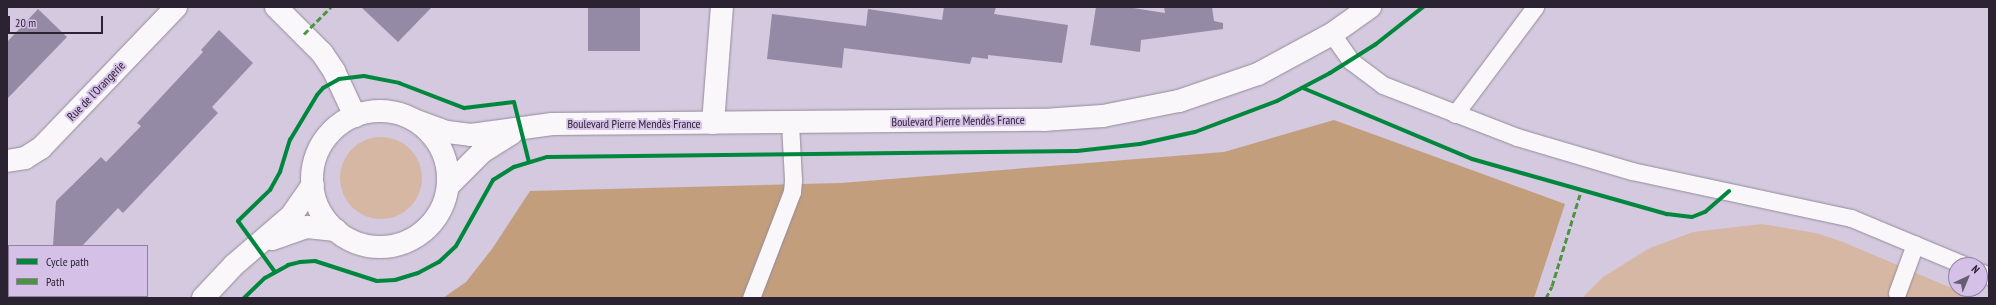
<!DOCTYPE html>
<html>
<head>
<meta charset="utf-8">
<style>
	body { margin:0 }
	#map { position:relative; width:1996px; height:305px; overflow:hidden; background:#d4c9de; font-family:"PT Sans Narrow",sans-serif }
	div>[style] { position:absolute }
	.green>* { inset:0; background:#d6b7a3 }
	.round { border-radius:50% }
	.forest>* { inset:0; background:#c29e7d }
	.building>* { inset:0; background:#948aa5; transform-origin:0 0 }
	.roads { filter:drop-shadow(0 0 1px #948b9b) drop-shadow(0 0 1px #948b9b) }
	.lane>* { height:17px; margin:-8.5px; padding:0 8.5px; transform-origin:8.5px; border-radius:8.5px; background:#f9f7fa }
	.street>* { height:22px; margin:-11px; padding:0 11px; transform-origin:11px; border-radius:11px; background:#f9f7fa }
	.secondary>* { height:22px; margin:-11px; padding:0 11px; transform-origin:11px; border-radius:11px; background:#f9f7fa }
	.secondary>.ring { margin:-11px; padding:0; box-sizing:content-box; background:none; border:22px solid #f9f7fa; border-radius:50% }
	.quiet>* { height:3px; margin-top:-1.5px; transform-origin:0; background:repeating-linear-gradient(90deg,#4d9442 0 6px,transparent 0 9px) }
	.cycleway>* { height:4px; margin:-2px; padding:0 2px; transform-origin:2px; border-radius:2px; background:#00873e }
	span { translate:-50% -50%; white-space:nowrap; text-align:center; line-height:1.15; -webkit-text-stroke:4px #d5c0e7; paint-order:stroke }
	.street-label { font-size:12px; color:#2b2332 }
	.frame { position:absolute; inset:0; border:8px solid #2b2332; pointer-events:none }
	.legend { position:absolute; left:8px; top:245px; width:140px; height:52px; box-sizing:border-box; background:#d5c0e7; border:1px solid #91819f; margin:0; padding:5px 7px; list-style:none; font-size:12px; color:#2b2332 }
	.legend li { display:flex; align-items:center; gap:8px; height:20px }
	.legend b { width:20px; border:1px solid #91819f }
	.north { position:absolute; left:1948px; top:257px; width:40px; height:40px; box-sizing:border-box; background:#d5c0e7; border:1px solid #91819f; border-radius:50%; rotate:44deg; font-size:11px; font-weight:700; line-height:16px; text-align:center; color:#2b2332 }
	.north::after { content:''; display:block; margin:auto; width:14px; height:18px; background:#665d6e; clip-path:polygon(50% 0,100% 100%,50% 72%,0 100%) }
	.scale { position:absolute; left:8px; top:16px; width:95px; height:18px; box-sizing:border-box; border:2px solid #2b2332; border-top:0; padding-left:5px; font-size:12px; line-height:14px; white-space:nowrap; color:#2b2332; -webkit-text-stroke:3px #d5c0e7; paint-order:stroke }
</style>
</head>
<body>
<div id="map">
	<div class="green">
		<i class="round" style="left:340px;top:137px;width:82px;height:82px"></i>
		<i style="clip-path:polygon(1762px 224px,1816px 233px,1843px 242px,1975px 298px,1582px 298px,1603px 277px,1650px 248px,1693px 232px)"></i>
	</div>
	<div class="forest">
		<i style="clip-path:polygon(1334px 120px,1565px 204px,1534px 298px,443px 298px,466px 282px,492px 249px,530px 191px,841px 183px,1224px 152px)"></i>
	</div>
	<div class="building">
		<i style="clip-path:polygon(361px 7px,432px 7px,398px 42px)"></i>
		<i style="left:588px;top:7px;width:52px;height:44px"></i>
		<i style="clip-path:polygon(944px 7px,996px 7px,994px 14px,1068px 25px,1062px 63px,988px 55px,988px 59px,972px 57px,970px 64px,844px 48px,842px 68px,767px 59px,772px 14px,866px 26px,868px 9px,942px 20px)"></i>
		<i style="clip-path:polygon(1096px 7px,1127px 7px,1165px 13px,1164px 7px,1212px 7px,1214px 21px,1223px 23px,1223px 29px,1141px 40px,1140px 52px,1090px 45px)"></i>
		<i style="clip-path:polygon(38px 9px,67px 37px,7px 99px,7px 42px)"></i>
		<i style="clip-path:polygon(219px 30px,253px 63px,212px 107px,218px 113px,123px 213px,118px 208px,82px 246px,53px 246px,56px 201px,101px 157px,106px 162px,141px 126px,137px 123px,203px 52px,201px 50px)"></i>
	</div>
	<div class="roads">
		<div class="lane">
			<i style="left:1332px;top:34px;width:33px;rotate:55deg"></i>
			<i style="left:1351px;top:61px;width:40px;rotate:37deg"></i>
			<i style="left:1383px;top:85px;width:144px;rotate:21.2deg"></i>
			<i style="left:1517px;top:137px;width:120px;rotate:16.5deg"></i>
			<i style="left:1632px;top:171px;width:224px;rotate:12.1deg"></i>
			<i style="left:1851px;top:218px;width:122px;rotate:22.6deg"></i>
			<i style="left:1455px;top:114px;width:134px;rotate:-53.2deg"></i>
			<i style="left:1980px;top:272px;width:10px;rotate:24deg"></i>
			<i style="left:1897px;top:293px;width:52px;rotate:-69.8deg"></i>
			<i style="left:751px;top:298px;width:114px;rotate:-68.9deg"></i>
			<i style="left:792px;top:192px;width:12px;rotate:-85deg"></i>
			<i style="left:793px;top:180px;width:58px;rotate:-93deg"></i>
		</div>
		<div class="street">
			<i style="left:276px;top:7px;width:65px;rotate:45deg"></i>
			<i style="left:322px;top:53px;width:22px;rotate:56deg"></i>
			<i style="left:334px;top:71px;width:50px;rotate:65deg"></i>
			<i style="left:713px;top:123px;width:116px;rotate:-85.6deg"></i>
			<i style="left:7px;top:161px;width:18px;rotate:-9deg"></i>
			<i style="left:25px;top:158px;width:19px;rotate:-32deg"></i>
			<i style="left:41px;top:148px;width:195px;rotate:-46.2deg"></i>
		</div>
		<div class="secondary">
			<i class="ring" style="left:312px;top:111px;width:114px;height:114px"></i>
			<i style="left:414px;top:120px;width:35px;rotate:20deg"></i>
			<i style="left:447px;top:132px;width:24px;rotate:7deg"></i>
			<i style="left:471px;top:135px;width:82px;rotate:-7.7deg"></i>
			<i style="left:552px;top:124px;width:492px;rotate:-0.5deg"></i>
			<i style="left:1044px;top:120px;width:59px;rotate:-3.9deg"></i>
			<i style="left:1103px;top:116px;width:77px;rotate:-11.2deg"></i>
			<i style="left:1179px;top:101px;width:83px;rotate:-18.9deg"></i>
			<i style="left:1258px;top:74px;width:84px;rotate:-28.4deg"></i>
			<i style="left:1332px;top:34px;width:47px;rotate:-35.4deg"></i>
			<i style="left:448px;top:186px;width:48px;rotate:-45deg"></i>
			<i style="left:482px;top:152px;width:34px;rotate:-32deg"></i>
			<i style="left:272px;top:239px;width:37px;rotate:-19deg"></i>
			<i style="left:307px;top:227px;width:29px;rotate:6deg"></i>
			<i style="left:203px;top:298px;width:45px;rotate:-46.8deg"></i>
			<i style="left:234px;top:265px;width:75px;rotate:-40.7deg"></i>
			<i style="left:291px;top:216px;width:38px;rotate:-55deg"></i>
		</div>
	</div>
	<div class="quiet">
		<i style="left:304px;top:34px;width:38px;rotate:-45deg"></i>
		<i style="left:1546px;top:298px;width:13px;rotate:-63deg"></i>
		<i style="left:1552px;top:286px;width:99px;rotate:-73deg"></i>
	</div>
	<div class="cycleway">
		<i style="left:1303px;top:88px;width:183px;rotate:22.8deg"></i>
		<i style="left:1472px;top:159px;width:203px;rotate:15.8deg"></i>
		<i style="left:1667px;top:214px;width:25px;rotate:7deg"></i>
		<i style="left:1692px;top:217px;width:14px;rotate:-21deg"></i>
		<i style="left:1705px;top:212px;width:32px;rotate:-41deg"></i>
		<i style="left:275px;top:272px;width:63px;rotate:-126deg"></i>
		<i style="left:238px;top:221px;width:45px;rotate:-44.1deg"></i>
		<i style="left:270px;top:190px;width:21px;rotate:-61deg"></i>
		<i style="left:280px;top:172px;width:34px;rotate:-73deg"></i>
		<i style="left:290px;top:140px;width:52px;rotate:-59deg"></i>
		<i style="left:317px;top:95px;width:9px;rotate:-49deg"></i>
		<i style="left:323px;top:88px;width:18px;rotate:-29deg"></i>
		<i style="left:339px;top:79px;width:25px;rotate:-7deg"></i>
		<i style="left:364px;top:76px;width:36px;rotate:11deg"></i>
		<i style="left:399px;top:83px;width:70px;rotate:21deg"></i>
		<i style="left:464px;top:108px;width:50px;rotate:-6.8deg"></i>
		<i style="left:514px;top:102px;width:62px;rotate:76deg"></i>
		<i style="left:244px;top:298px;width:29px;rotate:-44deg"></i>
		<i style="left:265px;top:278px;width:26px;rotate:-29deg"></i>
		<i style="left:288px;top:265px;width:12px;rotate:-14deg"></i>
		<i style="left:300px;top:262px;width:15px;rotate:-4deg"></i>
		<i style="left:315px;top:261px;width:65px;rotate:17.9deg"></i>
		<i style="left:377px;top:281px;width:18px;rotate:-3deg"></i>
		<i style="left:395px;top:280px;width:24px;rotate:-17deg"></i>
		<i style="left:418px;top:273px;width:24px;rotate:-28deg"></i>
		<i style="left:439px;top:262px;width:23px;rotate:-43deg"></i>
		<i style="left:456px;top:246px;width:76px;rotate:-60.7deg"></i>
		<i style="left:493px;top:180px;width:25px;rotate:-32deg"></i>
		<i style="left:514px;top:167px;width:34px;rotate:-17deg"></i>
		<i style="left:547px;top:157px;width:530px;rotate:-0.65deg"></i>
		<i style="left:1077px;top:151px;width:63px;rotate:-6.3deg"></i>
		<i style="left:1140px;top:144px;width:56px;rotate:-12.3deg"></i>
		<i style="left:1195px;top:132px;width:88px;rotate:-20.7deg"></i>
		<i style="left:1277px;top:101px;width:60px;rotate:-27.8deg"></i>
		<i style="left:1330px;top:73px;width:54px;rotate:-32.2deg"></i>
		<i style="left:1376px;top:44px;width:60px;rotate:-38.2deg"></i>
	</div>
	<div class="street-label">
		<span style="left:96px;top:91px;rotate:-46deg">Rue de l'Orangerie</span>
		<span style="left:958px;top:121px;rotate:-1deg">Boulevard Pierre Mendès France</span>
		<span style="left:634px;top:124px">Boulevard Pierre Mendès France</span>
	</div>
	<div class="frame"></div>
	<ul class="legend">
	<li><b style="height:5px;background:#00873e"></b>Cycle path</li>
	<li><b style="height:5px;background:#4d9442"></b>Path</li>
	</ul>
	<div class="north">N</div>
	<div class="scale">20 m</div>
</div>
</body>
</html>
